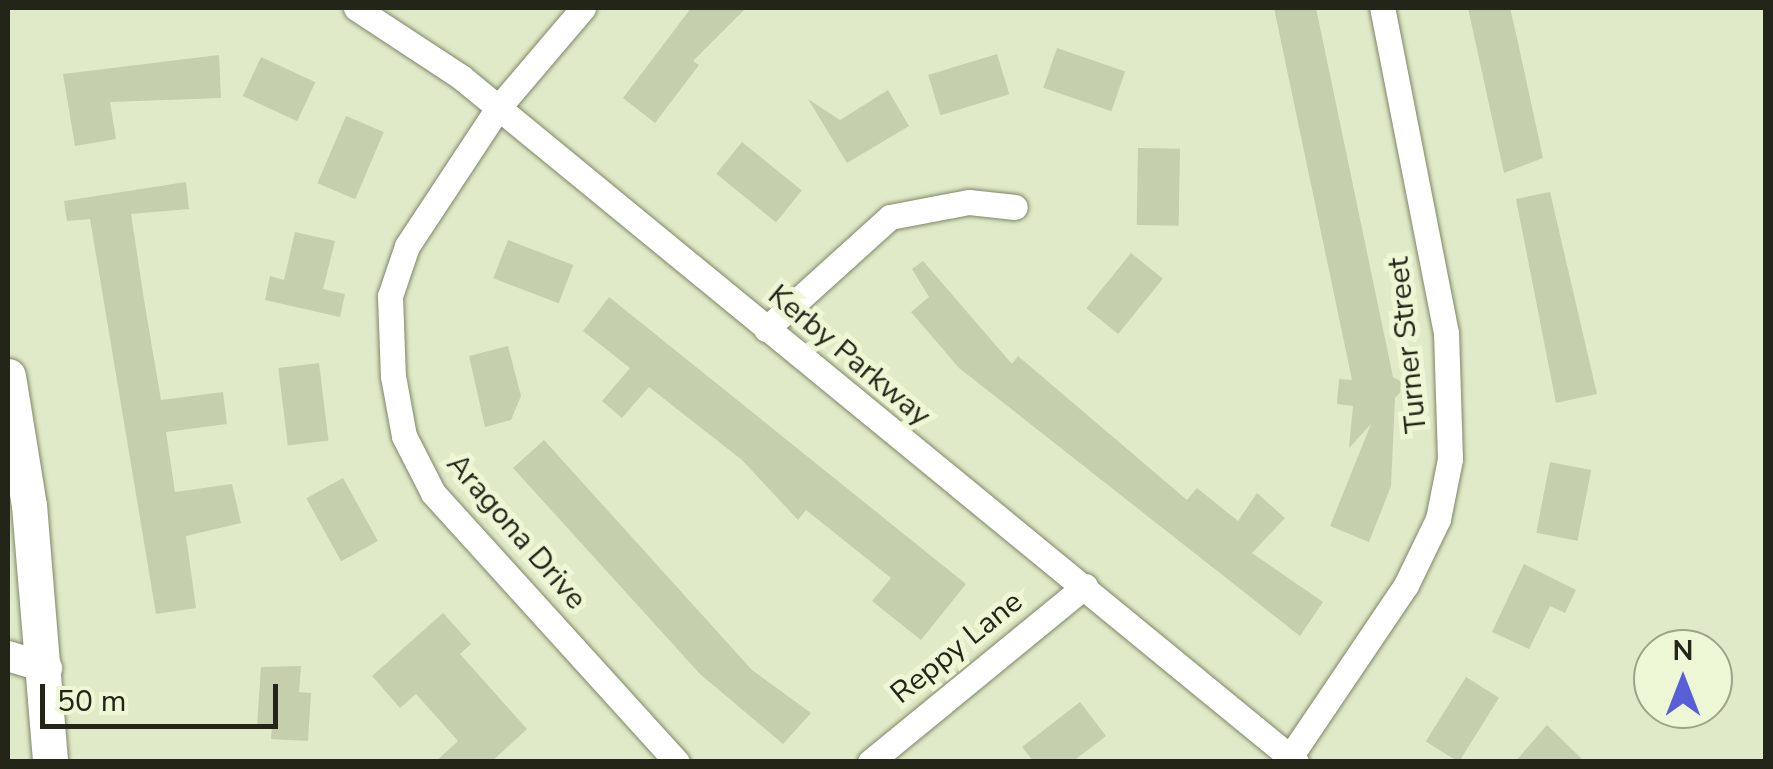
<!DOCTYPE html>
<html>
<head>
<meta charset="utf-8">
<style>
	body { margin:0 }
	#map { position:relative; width:1773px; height:769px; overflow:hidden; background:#e1eac8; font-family:"Nunito Sans",sans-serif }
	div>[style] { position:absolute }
	.building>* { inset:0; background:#c5cead; transform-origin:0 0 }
	.roads { filter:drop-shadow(0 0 2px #7e8667) drop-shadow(0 0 2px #7e8667) }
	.minor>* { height:25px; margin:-12.5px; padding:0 12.5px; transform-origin:12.5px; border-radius:12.5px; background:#fff }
	.tertiary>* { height:30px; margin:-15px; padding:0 15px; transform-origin:15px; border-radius:15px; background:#fff }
	.secondary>* { height:35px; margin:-17.5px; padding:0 17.5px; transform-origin:17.5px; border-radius:17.5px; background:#fff }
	span { translate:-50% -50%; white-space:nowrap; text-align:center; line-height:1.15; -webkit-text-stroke:10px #eef7d5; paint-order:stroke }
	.street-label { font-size:30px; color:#222518 }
	.frame { position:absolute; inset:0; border:10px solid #222518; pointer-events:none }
	.north { position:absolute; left:1633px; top:629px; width:100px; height:100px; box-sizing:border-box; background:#eef7d5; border:2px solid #9ca389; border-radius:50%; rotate:0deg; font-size:28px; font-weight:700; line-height:40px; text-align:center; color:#222518 }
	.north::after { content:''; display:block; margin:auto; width:35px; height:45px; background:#595fd6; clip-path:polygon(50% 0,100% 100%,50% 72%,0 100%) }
	.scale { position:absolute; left:40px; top:684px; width:238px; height:45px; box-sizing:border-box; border:5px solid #222518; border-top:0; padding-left:12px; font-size:30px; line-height:35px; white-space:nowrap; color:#222518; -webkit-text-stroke:8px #eef7d5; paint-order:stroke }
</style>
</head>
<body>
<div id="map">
	<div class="building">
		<i style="clip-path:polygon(691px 8px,746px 8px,693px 61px,699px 65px,655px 123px,623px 98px)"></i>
		<i style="clip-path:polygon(1274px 8px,1316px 8px,1393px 377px,1407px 385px,1395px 398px,1391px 486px,1369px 542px,1330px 526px,1371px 424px,1349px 448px,1353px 406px,1337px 404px,1339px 379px,1352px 380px)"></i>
		<i style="clip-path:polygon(1468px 8px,1510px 8px,1517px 38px,1543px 158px,1504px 173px)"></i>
		<i style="left:1057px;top:48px;width:72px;height:42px;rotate:19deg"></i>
		<i style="left:997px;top:54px;width:42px;height:72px;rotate:73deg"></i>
		<i style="clip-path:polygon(219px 55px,221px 98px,110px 102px,116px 139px,75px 146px,63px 74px)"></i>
		<i style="left:261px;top:57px;width:60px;height:43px;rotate:25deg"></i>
		<i style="clip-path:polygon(888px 90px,909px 126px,847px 163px,808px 99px,840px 120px)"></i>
		<i style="left:346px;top:116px;width:41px;height:73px;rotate:23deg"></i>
		<i style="left:742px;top:142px;width:77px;height:41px;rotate:39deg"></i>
		<i style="left:1138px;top:148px;width:42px;height:77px;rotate:1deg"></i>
		<i style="clip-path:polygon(186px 182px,189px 209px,131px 214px,145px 306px,161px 400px,223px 392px,227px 424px,166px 432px,175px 492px,232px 484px,241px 523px,186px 536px,196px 608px,156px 614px,90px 219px,67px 221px,64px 201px)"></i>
		<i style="clip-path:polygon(1550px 192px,1597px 394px,1556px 403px,1516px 199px)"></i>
		<i style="clip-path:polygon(295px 232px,335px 241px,323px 289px,345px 294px,340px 317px,265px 300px,270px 276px,284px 280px)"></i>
		<i style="left:508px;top:240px;width:70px;height:41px;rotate:21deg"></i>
		<i style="left:1131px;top:253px;width:41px;height:71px;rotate:39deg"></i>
		<i style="clip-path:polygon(923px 261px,1012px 364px,1018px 356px,1187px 500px,1197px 488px,1238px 521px,1257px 493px,1285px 518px,1252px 553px,1323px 602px,1300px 636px,959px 368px,911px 312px,929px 297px,912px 269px)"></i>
		<i style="clip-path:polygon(609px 297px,966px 584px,921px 640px,872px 601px,891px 578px,806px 510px,798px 520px,742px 460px,649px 387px,622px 418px,602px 401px,630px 368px,583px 331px)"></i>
		<i style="clip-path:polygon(508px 346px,521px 396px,511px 420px,485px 427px,469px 356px)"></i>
		<i style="left:319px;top:363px;width:78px;height:41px;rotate:83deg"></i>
		<i style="clip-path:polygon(544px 440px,752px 670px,811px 713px,783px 744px,700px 674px,513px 468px)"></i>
		<i style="left:1550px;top:462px;width:42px;height:72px;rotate:11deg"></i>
		<i style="left:343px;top:478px;width:72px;height:42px;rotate:61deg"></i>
		<i style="clip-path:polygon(1524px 564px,1576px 590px,1565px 613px,1550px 606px,1529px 649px,1492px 632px)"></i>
		<i style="clip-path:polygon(443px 613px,471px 644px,460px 654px,527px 729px,491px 762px,435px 762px,458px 741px,416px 694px,400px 708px,372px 676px)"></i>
		<i style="clip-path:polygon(301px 666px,299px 692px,311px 693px,308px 741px,271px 739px,272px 726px,257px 726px,261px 667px)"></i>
		<i style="left:1466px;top:677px;width:39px;height:76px;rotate:32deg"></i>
		<i style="clip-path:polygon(1080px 702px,1106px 736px,1072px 762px,1034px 762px,1022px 747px)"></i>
		<i style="clip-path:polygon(1547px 725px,1585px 762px,1515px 762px)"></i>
	</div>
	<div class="roads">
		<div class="minor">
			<i style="left:356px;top:8px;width:126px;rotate:33.3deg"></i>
			<i style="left:461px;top:77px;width:1080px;rotate:39.36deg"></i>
			<i style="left:583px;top:8px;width:131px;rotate:130.4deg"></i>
			<i style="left:498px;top:108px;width:165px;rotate:123.4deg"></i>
			<i style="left:407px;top:246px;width:53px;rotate:108.8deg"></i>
			<i style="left:390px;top:296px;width:80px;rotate:87.9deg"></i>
			<i style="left:393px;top:376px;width:61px;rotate:79.6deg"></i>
			<i style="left:404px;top:436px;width:64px;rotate:63deg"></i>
			<i style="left:433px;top:493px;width:363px;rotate:47.8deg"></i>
			<i style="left:766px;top:329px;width:167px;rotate:-42.1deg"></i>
			<i style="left:890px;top:217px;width:80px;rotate:-10.8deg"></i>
			<i style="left:969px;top:202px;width:46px;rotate:6.2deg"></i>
			<i style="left:1290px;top:757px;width:207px;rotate:-56deg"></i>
			<i style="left:1406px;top:585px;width:73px;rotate:-64.1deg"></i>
			<i style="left:1438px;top:519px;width:61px;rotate:-78.7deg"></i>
			<i style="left:1450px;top:459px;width:126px;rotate:-91.8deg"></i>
			<i style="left:1446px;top:333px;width:331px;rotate:-101.1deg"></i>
			<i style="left:870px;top:762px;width:278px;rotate:-39.3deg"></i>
		</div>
		<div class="tertiary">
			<i style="left:8px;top:656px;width:41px;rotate:17.1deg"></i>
		</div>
		<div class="secondary">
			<i style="left:8px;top:376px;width:131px;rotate:80.8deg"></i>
			<i style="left:29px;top:505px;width:258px;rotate:85.3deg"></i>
		</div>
	</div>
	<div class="street-label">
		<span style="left:1408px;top:345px;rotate:-96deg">Turner Street</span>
		<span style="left:849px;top:356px;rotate:40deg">Kerby Parkway</span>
		<span style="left:516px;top:532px;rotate:49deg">Aragona Drive</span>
		<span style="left:957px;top:648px;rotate:-39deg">Reppy Lane</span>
	</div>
	<div class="frame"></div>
	<div class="north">N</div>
	<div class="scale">50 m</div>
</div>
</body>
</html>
